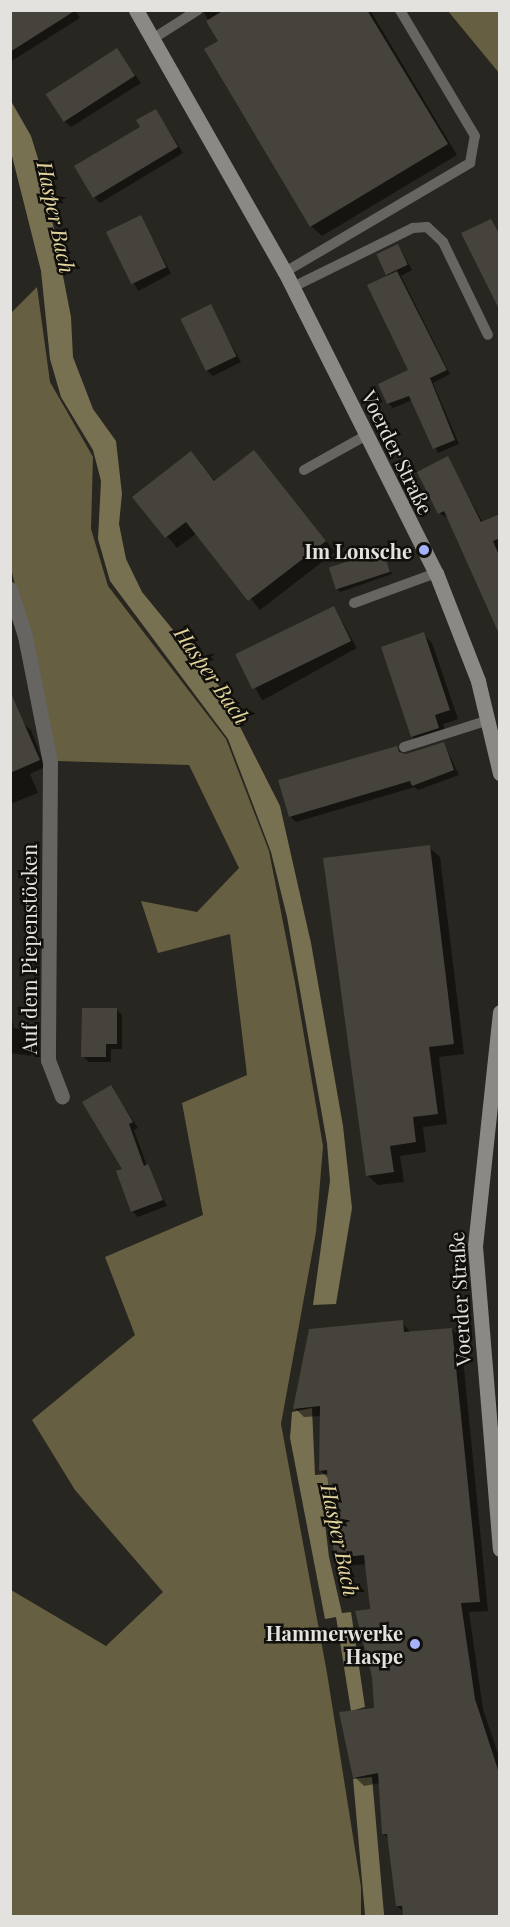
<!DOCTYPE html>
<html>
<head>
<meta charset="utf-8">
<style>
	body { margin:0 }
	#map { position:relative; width:510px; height:1927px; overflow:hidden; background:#282620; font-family:"Playfair Display",serif }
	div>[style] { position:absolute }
	.forest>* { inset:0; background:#675f41 }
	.water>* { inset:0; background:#777051; transform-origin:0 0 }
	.shadow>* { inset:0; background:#0007; transform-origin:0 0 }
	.building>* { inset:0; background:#45433c; transform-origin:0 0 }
	.lane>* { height:10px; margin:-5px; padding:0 5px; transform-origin:5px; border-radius:5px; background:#666562 }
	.street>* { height:15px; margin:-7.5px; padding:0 7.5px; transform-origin:7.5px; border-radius:7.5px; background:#666562 }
	.secondary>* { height:15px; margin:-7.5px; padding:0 7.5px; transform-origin:7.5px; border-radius:7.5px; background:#8a8983 }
	.dots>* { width:16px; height:16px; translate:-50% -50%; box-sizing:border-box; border:3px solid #100f0c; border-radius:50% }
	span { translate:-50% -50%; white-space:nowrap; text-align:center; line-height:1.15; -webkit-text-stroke:5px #100f0c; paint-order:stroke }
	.street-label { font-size:20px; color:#e3e2de }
	.poi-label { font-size:20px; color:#e3e2de; font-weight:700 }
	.right { translate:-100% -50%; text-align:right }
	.water-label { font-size:21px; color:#e3d59c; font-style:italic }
	.frame { position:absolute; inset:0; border:12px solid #e3e2de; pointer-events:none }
</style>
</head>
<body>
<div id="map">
	<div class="forest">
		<i style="clip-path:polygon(448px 11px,499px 11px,499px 73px)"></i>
		<i style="clip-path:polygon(37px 287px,50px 382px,93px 457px,91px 529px,108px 586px,226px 739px,269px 851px,295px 983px,323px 1146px,316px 1232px,281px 1424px,327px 1673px,361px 1887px,361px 1916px,11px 1916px,11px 1590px,106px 1646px,163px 1592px,75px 1490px,32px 1420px,135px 1335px,105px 1257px,203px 1215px,182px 1103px,247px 1075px,230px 934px,158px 953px,141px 901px,197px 912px,239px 868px,189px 765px,56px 761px,11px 568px,11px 313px)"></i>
	</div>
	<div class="water">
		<i style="clip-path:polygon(11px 101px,31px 136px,44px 178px,71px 317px,73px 357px,93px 409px,116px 441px,122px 494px,119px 524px,126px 559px,142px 592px,220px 687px,280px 806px,311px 943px,343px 1126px,352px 1208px,336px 1304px,313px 1305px,330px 1181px,327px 1143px,287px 917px,271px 852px,228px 739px,110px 581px,98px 539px,101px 481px,93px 450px,61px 397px,50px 359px,41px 271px,11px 152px)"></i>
		<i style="clip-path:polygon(312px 1408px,315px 1475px,341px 1473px,345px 1494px,322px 1498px,329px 1557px,342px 1613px,351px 1612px,365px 1707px,351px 1711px,336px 1617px,325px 1619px,290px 1438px,292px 1412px)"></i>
		<i style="left:372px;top:1777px;width:140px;height:19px;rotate:85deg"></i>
	</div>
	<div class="shadow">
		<i style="clip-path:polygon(75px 10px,80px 18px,10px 62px,10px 15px)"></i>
		<i style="clip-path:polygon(203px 10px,370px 10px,457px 155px,322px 236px,311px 226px)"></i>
		<i style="clip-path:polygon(117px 50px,141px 83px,71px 127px,64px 121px)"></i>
		<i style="clip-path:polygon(156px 111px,183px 153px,100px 203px,94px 197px)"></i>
		<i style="left:141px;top:217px;width:64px;height:37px;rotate:62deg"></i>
		<i style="clip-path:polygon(398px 245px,412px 270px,401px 276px,450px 374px,433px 383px,459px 444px,438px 453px,412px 400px,393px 408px,388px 403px,410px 371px,387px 275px)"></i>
		<i style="clip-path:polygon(210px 306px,241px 362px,213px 376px,206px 370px)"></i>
		<i style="clip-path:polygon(254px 452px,335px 552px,260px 610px,197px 533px,177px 548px,134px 497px,191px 453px,216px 482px)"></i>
		<i style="clip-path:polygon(448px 458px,483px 523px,500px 515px,500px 634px,449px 519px,439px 513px)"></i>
		<i style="clip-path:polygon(382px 552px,392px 574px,340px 592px,337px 589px)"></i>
		<i style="left:334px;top:607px;width:47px;height:108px;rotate:61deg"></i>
		<i style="clip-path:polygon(423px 634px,432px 643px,458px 719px,443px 724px,447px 737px,421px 745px,412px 736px)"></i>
		<i style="clip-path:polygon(24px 724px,31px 730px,45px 767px,30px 774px,38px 793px,10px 804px,10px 730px)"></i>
		<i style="clip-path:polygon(444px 744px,459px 775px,418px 790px,415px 787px,296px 822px,290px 816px,396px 747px,403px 755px)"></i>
		<i style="clip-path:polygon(429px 847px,440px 857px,464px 1054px,439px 1057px,447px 1124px,423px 1127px,426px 1152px,400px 1156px,404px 1182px,378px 1185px,367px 1175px)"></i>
		<i style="clip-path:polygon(116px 1009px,122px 1015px,122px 1049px,111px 1049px,111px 1062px,89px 1062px,83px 1056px)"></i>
		<i style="clip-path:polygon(10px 1012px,14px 1028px,27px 1030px,33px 1035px,31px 1056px,10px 1053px)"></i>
		<i style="clip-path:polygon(111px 1087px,138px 1128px,134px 1130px,147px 1166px,167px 1206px,138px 1217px,132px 1211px)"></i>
		<i style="clip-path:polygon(402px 1322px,411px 1333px,452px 1329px,461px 1338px,488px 1611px,469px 1612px,483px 1709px,500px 1760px,500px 1916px,405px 1913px,397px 1906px,389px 1839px,384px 1834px,380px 1783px,364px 1786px,355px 1777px,375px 1710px,367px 1564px,345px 1566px,336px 1557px,329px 1479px,321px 1471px,321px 1416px,304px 1417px,295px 1408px)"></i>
	</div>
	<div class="building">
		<i style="clip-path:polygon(10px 10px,76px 10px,10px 52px)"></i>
		<i style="clip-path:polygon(224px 10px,367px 10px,448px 144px,310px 227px,204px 49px,218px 41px,206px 21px)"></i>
		<i style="left:117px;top:48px;width:33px;height:85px;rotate:57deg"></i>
		<i style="clip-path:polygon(156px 109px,178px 147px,93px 198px,74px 166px,140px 127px,136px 120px)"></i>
		<i style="left:141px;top:215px;width:58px;height:39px;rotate:64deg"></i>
		<i style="clip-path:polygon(491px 219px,500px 235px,500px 311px,461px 233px)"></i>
		<i style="left:398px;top:244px;width:23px;height:24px;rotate:65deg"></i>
		<i style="clip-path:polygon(397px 271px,447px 370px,430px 378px,455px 440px,433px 449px,409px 396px,387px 404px,378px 384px,408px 370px,367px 285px)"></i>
		<i style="left:211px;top:304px;width:58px;height:34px;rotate:64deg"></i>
		<i style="clip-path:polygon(254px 450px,326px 541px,248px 601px,186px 522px,165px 538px,132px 497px,191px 451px,214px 481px)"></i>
		<i style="clip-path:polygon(448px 456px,481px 522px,500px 514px,500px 538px,493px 541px,500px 558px,500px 636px,444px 511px,438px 514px,417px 472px)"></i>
		<i style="left:383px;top:550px;width:23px;height:57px;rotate:72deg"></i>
		<i style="left:334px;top:606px;width:39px;height:110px;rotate:64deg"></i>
		<i style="clip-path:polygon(424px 632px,450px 710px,435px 715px,439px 728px,411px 737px,381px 647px)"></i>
		<i style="clip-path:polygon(10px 691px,40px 760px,10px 773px)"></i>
		<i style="clip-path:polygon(444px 742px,454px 770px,412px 786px,410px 781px,289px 817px,278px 780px,397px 746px,399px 752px,406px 754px)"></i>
		<i style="clip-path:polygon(430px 845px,454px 1044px,429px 1047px,438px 1114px,413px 1117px,416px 1142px,390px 1146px,394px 1172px,366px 1176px,323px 858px)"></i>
		<i style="clip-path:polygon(82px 1008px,117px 1008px,117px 1044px,106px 1044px,106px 1057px,81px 1057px)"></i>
		<i style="clip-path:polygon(111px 1085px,133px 1122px,129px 1124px,144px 1166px,148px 1164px,163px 1200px,131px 1212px,116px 1171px,122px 1169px,82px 1102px)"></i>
		<i style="clip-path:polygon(403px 1320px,404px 1332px,452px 1328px,480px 1602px,461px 1603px,475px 1699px,500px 1776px,500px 1917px,403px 1917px,402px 1906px,396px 1906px,387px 1834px,382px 1834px,378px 1773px,353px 1778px,339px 1712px,374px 1708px,372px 1677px,355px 1611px,370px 1609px,364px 1555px,334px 1558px,327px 1470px,319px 1471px,320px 1406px,293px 1409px,309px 1329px)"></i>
	</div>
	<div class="lane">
		<i style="left:154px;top:38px;width:52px;rotate:-32.5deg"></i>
		<i style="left:285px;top:272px;width:215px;rotate:-30.5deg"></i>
		<i style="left:470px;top:163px;width:27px;rotate:-80deg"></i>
		<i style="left:475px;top:136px;width:147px;rotate:-120.8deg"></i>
		<i style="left:293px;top:287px;width:134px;rotate:-26.2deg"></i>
		<i style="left:413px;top:228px;width:14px;rotate:-4deg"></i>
		<i style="left:427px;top:227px;width:22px;rotate:43deg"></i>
		<i style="left:443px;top:242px;width:103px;rotate:64.2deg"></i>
		<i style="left:304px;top:470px;width:72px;rotate:-29.1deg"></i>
		<i style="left:354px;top:603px;width:87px;rotate:-20.1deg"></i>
		<i style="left:404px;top:747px;width:89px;rotate:-17.6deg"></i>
	</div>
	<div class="street">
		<i style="left:10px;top:589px;width:49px;rotate:72.3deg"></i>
		<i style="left:25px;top:636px;width:128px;rotate:78.8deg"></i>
		<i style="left:50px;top:762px;width:298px;rotate:90.4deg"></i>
		<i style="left:48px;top:1060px;width:39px;rotate:69deg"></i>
	</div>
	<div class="secondary">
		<i style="left:136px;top:10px;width:301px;rotate:60.4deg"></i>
		<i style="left:285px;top:272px;width:337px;rotate:63.4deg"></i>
		<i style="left:436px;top:573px;width:116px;rotate:68.7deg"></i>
		<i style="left:478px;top:681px;width:95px;rotate:76.6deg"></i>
		<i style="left:500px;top:1012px;width:235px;rotate:96.1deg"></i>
		<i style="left:475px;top:1246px;width:304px;rotate:85.3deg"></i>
	</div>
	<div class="dots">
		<i style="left:424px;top:550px;background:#a4b2fc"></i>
		<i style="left:415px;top:1644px;background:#a4b2fc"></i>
	</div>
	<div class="street-label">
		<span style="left:398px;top:452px;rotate:64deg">Voerder Straße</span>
		<span style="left:28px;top:949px;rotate:-90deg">Auf dem Piepenstöcken</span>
		<span style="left:459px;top:1299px;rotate:-93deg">Voerder Straße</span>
	</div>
	<div class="poi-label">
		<span class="right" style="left:412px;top:550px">Im Lonsche</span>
		<span class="right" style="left:403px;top:1644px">Hammerwerke<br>Haspe</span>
	</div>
	<div class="water-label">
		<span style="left:57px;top:217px;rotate:78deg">Hasper Bach</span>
		<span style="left:213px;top:675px;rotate:55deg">Hasper Bach</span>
		<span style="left:341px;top:1540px;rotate:78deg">Hasper Bach</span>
	</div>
	<div class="frame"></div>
</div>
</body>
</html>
